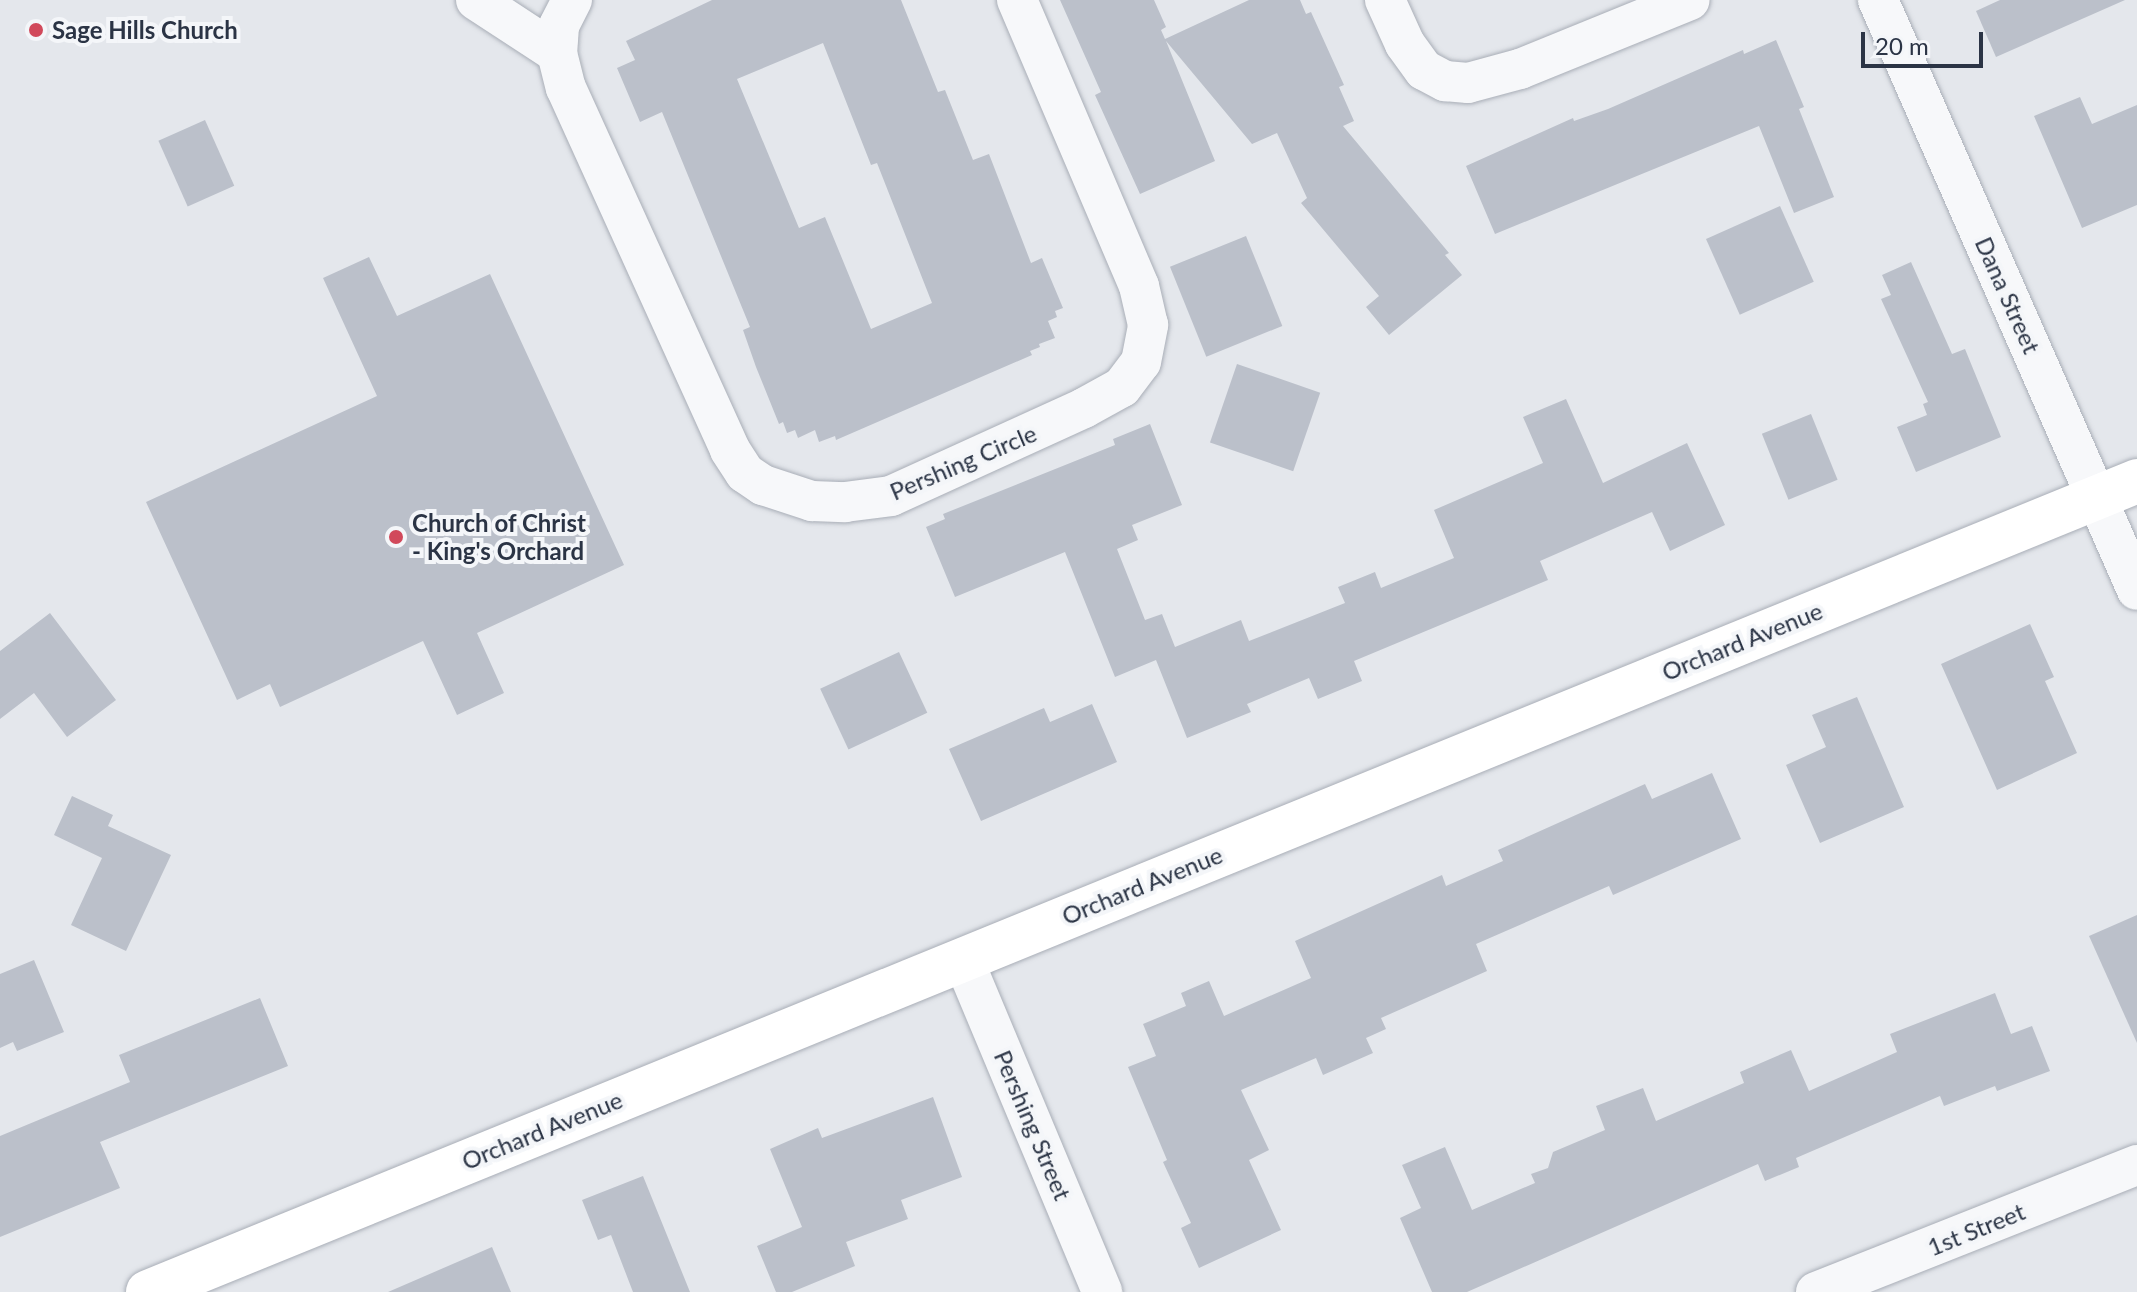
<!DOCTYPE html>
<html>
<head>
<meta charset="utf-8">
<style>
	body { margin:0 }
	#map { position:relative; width:2137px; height:1292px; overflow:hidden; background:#e4e7ec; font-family:Lato,sans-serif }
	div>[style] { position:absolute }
	.building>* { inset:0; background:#bbc0ca; transform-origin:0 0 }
	.roads { filter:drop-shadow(0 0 2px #a9aeb7) drop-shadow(0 0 2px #a9aeb7) }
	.street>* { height:40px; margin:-20px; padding:0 20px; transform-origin:20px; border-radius:20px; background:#f7f8fa }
	.secondary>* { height:44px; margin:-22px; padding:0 22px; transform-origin:22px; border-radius:22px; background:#fff }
	.dots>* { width:22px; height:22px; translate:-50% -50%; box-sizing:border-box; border:4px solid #f4f6f9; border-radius:50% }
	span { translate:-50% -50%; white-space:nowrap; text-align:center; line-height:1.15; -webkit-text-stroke:8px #f4f6f9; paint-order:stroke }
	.poi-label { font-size:24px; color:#2b3445; font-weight:700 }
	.left { translate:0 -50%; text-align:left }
	.street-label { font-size:24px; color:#2b3445 }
	.scale { position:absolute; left:1861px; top:32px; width:122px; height:36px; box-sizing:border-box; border:4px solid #2b3445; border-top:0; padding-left:10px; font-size:24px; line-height:28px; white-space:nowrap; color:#2b3445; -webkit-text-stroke:6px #f4f6f9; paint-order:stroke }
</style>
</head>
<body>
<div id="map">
	<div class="building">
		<i style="clip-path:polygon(evenodd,712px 0,901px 0,938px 92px,945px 90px,973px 160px,989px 154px,1031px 263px,1042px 258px,1063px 308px,1055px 311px,1057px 317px,1048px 321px,1055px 338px,1039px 344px,1040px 347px,1030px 351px,1032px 355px,836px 440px,835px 436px,819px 442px,815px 430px,798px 438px,795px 430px,787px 433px,783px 422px,779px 424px,756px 367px,743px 330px,750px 327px,662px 112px,640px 122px,617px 68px,635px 60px,626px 41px,712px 0,823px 43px,871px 165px,877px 163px,932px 303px,871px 329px,825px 217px,799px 228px,737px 79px,823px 43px)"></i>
		<i style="clip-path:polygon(1060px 0,1154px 0,1166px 27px,1161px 30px,1165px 39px,1249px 0,1300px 0,1306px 14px,1311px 12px,1344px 85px,1339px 87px,1354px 121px,1343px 126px,1449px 253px,1445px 255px,1462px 275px,1389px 335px,1366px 307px,1379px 296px,1301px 203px,1307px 198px,1277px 133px,1252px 144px,1166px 41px,1215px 161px,1140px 194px,1095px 95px,1101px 92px)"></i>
		<i style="clip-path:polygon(2000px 0,2125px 0,1996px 57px,1976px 11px)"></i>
		<i style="clip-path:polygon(1776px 40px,1804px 107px,1799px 109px,1834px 197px,1794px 213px,1759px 126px,1495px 234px,1466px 166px,1573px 118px,1574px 121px,1608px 109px,1743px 50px,1744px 54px)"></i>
		<i style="clip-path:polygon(2080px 97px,2092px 124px,2137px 105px,2137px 205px,2082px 228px,2034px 116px)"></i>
		<i style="left:205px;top:120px;width:72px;height:51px;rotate:66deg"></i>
		<i style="left:1780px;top:206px;width:83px;height:81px;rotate:66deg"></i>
		<i style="left:1246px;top:236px;width:97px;height:82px;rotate:68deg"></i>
		<i style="clip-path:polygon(369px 257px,397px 316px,490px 274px,624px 565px,477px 633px,504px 693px,457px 715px,423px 641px,280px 707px,270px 684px,237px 700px,146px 502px,377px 396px,323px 278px)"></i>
		<i style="clip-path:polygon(1911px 262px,1952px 354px,1965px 349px,2001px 437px,1916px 472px,1897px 427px,1927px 415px,1923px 404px,1928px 402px,1881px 299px,1891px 295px,1882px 275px)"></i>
		<i style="left:1237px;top:364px;width:88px;height:83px;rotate:19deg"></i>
		<i style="clip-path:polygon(1566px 399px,1603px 483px,1687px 443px,1725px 525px,1670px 551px,1652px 512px,1540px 561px,1548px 580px,1354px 661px,1362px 681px,1318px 699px,1309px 678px,1247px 704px,1251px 712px,1187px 738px,1156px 660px,1115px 677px,1065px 552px,955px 597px,926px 527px,945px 519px,943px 514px,1115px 445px,1113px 439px,1150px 424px,1182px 505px,1132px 525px,1138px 540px,1117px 549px,1145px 620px,1162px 614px,1175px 647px,1241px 620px,1249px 641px,1345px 603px,1338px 587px,1375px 572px,1381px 588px,1454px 558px,1434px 510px,1543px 463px,1523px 417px)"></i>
		<i style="left:1811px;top:414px;width:71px;height:53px;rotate:68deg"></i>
		<i style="clip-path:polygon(50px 613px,116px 700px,67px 737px,34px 693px,0 719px,0 651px)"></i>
		<i style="clip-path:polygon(2030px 624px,2054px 677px,2045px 681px,2077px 753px,1997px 790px,1941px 664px)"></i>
		<i style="left:899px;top:652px;width:67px;height:87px;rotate:65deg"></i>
		<i style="clip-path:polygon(1857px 697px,1904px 807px,1820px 843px,1786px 765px,1826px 747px,1812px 715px)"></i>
		<i style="clip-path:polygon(1092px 704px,1117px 762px,981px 821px,949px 749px,1044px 708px,1050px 722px)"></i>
		<i style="clip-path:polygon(1712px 773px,1741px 839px,1613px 895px,1609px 886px,1476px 944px,1487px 971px,1381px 1018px,1386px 1029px,1366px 1038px,1373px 1053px,1323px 1075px,1316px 1058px,1241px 1090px,1269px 1150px,1249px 1160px,1281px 1230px,1199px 1268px,1181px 1228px,1191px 1223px,1163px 1162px,1167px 1160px,1128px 1067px,1156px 1056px,1143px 1024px,1186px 1006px,1181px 993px,1209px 981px,1224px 1016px,1311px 978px,1295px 941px,1442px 875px,1446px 886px,1503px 861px,1498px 850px,1645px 784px,1652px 799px)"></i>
		<i style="clip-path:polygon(72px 796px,113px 815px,108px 826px,171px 855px,126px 951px,71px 925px,102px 858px,54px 835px)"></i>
		<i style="clip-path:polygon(2137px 915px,2137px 1043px,2089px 936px)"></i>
		<i style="clip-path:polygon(34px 960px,64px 1032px,17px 1051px,13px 1042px,0 1048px,0 974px)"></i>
		<i style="clip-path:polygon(1995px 993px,2011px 1034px,2032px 1026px,2050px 1071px,1997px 1091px,1995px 1086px,1944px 1106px,1940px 1096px,1796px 1158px,1799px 1167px,1765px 1181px,1758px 1164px,1467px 1292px,1432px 1292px,1400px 1218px,1421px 1208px,1402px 1165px,1445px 1147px,1472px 1210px,1535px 1183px,1531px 1174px,1548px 1168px,1553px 1152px,1605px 1130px,1596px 1106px,1643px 1088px,1656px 1121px,1744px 1083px,1740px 1072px,1791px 1050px,1809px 1091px,1897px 1052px,1890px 1034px)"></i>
		<i style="clip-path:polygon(260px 998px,288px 1066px,100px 1142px,120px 1188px,0 1237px,0 1136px,130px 1082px,119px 1055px)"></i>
		<i style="clip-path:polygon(933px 1097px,962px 1177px,901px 1200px,908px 1219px,846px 1242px,855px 1266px,792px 1292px,776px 1292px,757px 1246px,802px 1227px,770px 1149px,818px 1128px,822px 1138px)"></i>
		<i style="clip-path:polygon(643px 1176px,690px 1292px,633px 1292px,611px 1235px,598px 1240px,582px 1200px)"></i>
		<i style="clip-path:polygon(492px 1247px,511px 1292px,388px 1292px)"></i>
	</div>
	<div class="roads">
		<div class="street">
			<i style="left:476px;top:0;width:97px;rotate:33.2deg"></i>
			<i style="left:572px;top:0;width:29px;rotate:117deg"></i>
			<i style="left:559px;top:26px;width:27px;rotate:94deg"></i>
			<i style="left:557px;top:53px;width:36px;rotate:76deg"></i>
			<i style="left:566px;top:88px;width:397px;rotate:65.6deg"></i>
			<i style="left:730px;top:450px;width:27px;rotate:57deg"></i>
			<i style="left:745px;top:473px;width:22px;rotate:34deg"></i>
			<i style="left:763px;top:485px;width:52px;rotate:18.1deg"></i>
			<i style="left:812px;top:501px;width:33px;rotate:2deg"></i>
			<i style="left:845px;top:502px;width:46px;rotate:-7.4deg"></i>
			<i style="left:891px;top:496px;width:212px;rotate:-24.5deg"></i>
			<i style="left:1084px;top:408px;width:43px;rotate:-28.9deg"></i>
			<i style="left:1122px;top:387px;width:31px;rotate:-53deg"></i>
			<i style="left:1141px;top:362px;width:38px;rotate:-79deg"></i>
			<i style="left:1148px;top:325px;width:40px;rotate:-103deg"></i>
			<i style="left:1139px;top:286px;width:311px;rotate:-113.1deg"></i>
			<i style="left:1385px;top:0;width:48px;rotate:65.6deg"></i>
			<i style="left:1405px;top:44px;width:32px;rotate:54deg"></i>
			<i style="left:1424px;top:70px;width:24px;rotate:28deg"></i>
			<i style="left:1445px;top:81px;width:23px;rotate:5deg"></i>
			<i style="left:1468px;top:83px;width:54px;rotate:-15.1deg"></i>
			<i style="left:1520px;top:69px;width:183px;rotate:-22.1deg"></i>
			<i style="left:1878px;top:0;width:644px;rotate:66.3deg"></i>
			<i style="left:963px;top:959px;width:361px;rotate:67.3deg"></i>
			<i style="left:1816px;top:1292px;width:345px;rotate:-21.6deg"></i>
		</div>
		<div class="secondary">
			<i style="left:148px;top:1292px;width:2148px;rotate:-22.18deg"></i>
		</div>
	</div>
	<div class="dots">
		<i style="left:36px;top:30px;background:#d1495b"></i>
		<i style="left:396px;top:537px;background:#d1495b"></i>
	</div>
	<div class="poi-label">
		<span class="left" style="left:52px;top:30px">Sage Hills Church</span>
		<span class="left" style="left:412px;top:537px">Church of Christ<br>- King's Orchard</span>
	</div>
	<div class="street-label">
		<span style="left:2008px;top:295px;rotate:66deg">Dana Street</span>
		<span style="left:963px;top:462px;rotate:-23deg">Pershing Circle</span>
		<span style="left:1742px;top:641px;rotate:-22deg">Orchard Avenue</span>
		<span style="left:1142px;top:885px;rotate:-22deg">Orchard Avenue</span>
		<span style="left:1033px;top:1125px;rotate:67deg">Pershing Street</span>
		<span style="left:542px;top:1130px;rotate:-22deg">Orchard Avenue</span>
		<span style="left:1976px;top:1229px;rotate:-22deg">1st Street</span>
	</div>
	<div class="scale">20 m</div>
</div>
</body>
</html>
